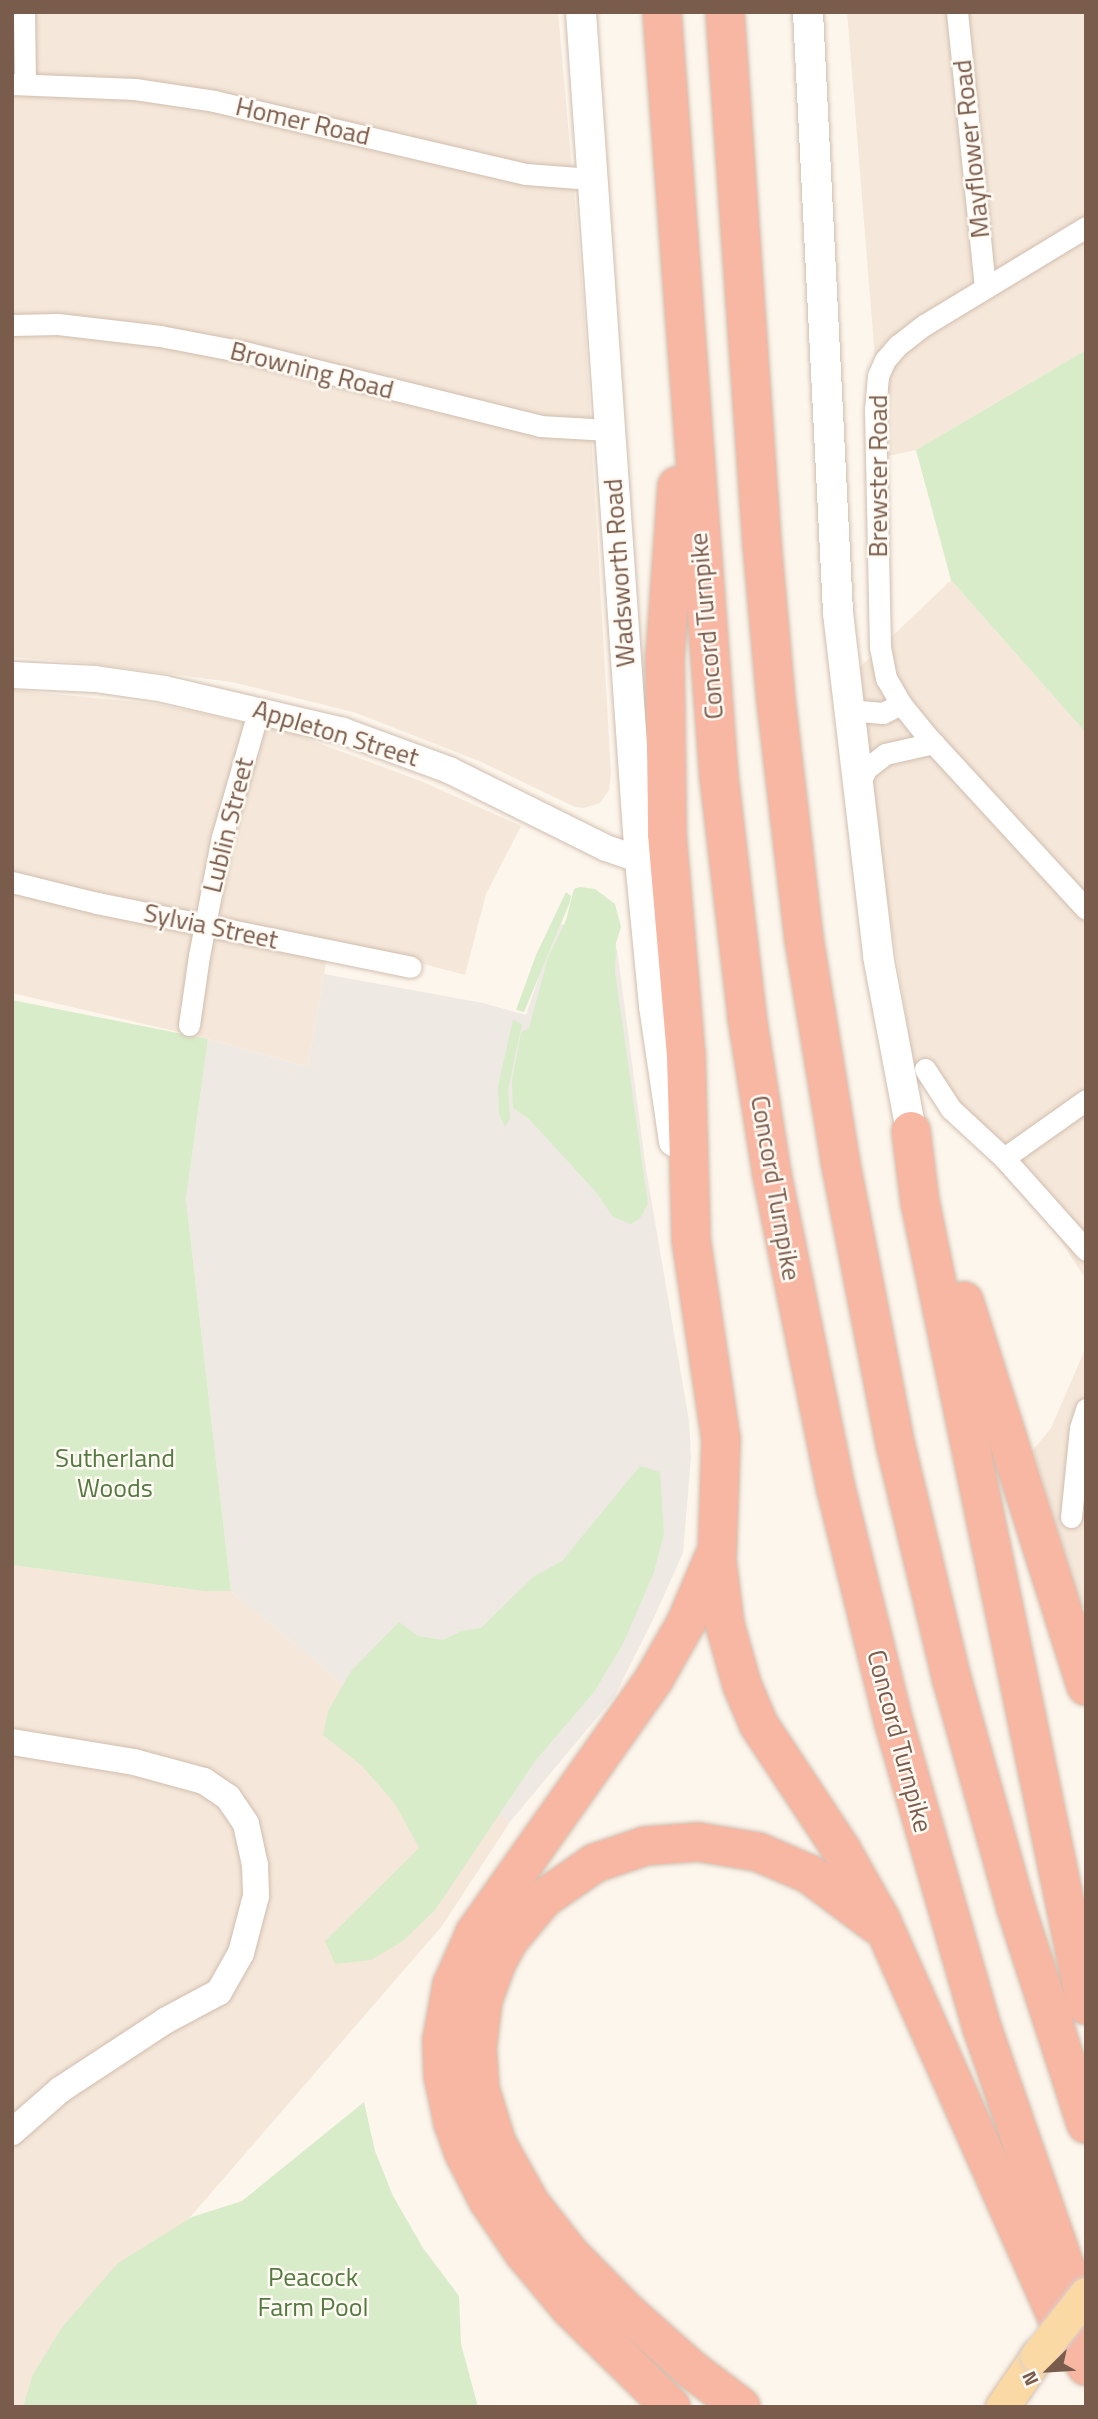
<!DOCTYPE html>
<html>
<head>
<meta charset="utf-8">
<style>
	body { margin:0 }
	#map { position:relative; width:1098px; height:2419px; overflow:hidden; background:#fdf6ec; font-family:"Titillium Web",sans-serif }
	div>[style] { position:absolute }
	.residential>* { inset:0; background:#f5e8da }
	.industrial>* { inset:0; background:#efe9e4 }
	.green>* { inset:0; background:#d8ecc9 }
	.roads { filter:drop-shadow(0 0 2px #d1beb0) drop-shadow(0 0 2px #d1beb0) }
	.minor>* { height:21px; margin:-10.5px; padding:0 10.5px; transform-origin:10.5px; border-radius:10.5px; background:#fff }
	.tertiary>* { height:26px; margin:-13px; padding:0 13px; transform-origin:13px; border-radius:13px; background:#fff }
	.secondary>* { height:30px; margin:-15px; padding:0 15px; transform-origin:15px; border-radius:15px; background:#fff }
	.primary>* { height:33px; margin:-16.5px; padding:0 16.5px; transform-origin:16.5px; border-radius:16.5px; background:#fbd9a5 }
	.motorway>* { height:38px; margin:-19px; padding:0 19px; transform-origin:19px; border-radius:19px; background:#f7b7a3 }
	.bridges { filter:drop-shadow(0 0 2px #dad1cd) drop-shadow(0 0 2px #dad1cd) }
	.primary-bridge>* { height:33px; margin:-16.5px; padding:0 16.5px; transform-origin:16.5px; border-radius:16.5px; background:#fbd9a5 }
	span { translate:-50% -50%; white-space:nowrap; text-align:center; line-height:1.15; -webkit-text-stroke:5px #fffaf3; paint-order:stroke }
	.street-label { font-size:26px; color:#7a5c4d }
	.park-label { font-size:26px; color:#537a41 }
	.frame { position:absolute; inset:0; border:14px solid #7a5c4d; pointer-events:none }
	.north { position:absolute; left:1014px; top:2335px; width:70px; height:70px; -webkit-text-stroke:5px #fffaf3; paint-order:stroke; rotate:246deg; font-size:19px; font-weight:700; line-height:28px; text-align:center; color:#7a5c4d }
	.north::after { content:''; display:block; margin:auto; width:24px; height:32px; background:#7a5c4d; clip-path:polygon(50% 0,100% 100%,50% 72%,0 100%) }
</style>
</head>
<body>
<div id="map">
	<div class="residential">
		<i style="clip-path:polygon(12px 12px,558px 12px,583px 294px,611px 772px,609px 790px,600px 803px,584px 808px,575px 807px,479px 761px,356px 713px,232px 682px,87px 663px,12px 657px)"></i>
		<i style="clip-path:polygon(847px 12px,1086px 12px,1086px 350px,916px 450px,883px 457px)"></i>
		<i style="clip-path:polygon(951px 580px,1086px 733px,1086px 1280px,1058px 1236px,916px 1078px,883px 873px,860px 667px)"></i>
		<i style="clip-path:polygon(12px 690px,158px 704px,291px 733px,421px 781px,521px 826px,486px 894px,465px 975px,330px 939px,308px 1067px,208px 1039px,12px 993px)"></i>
		<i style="clip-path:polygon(1086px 1347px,1086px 1608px,1081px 1607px,1033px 1450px,1051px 1428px)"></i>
		<i style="clip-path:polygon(12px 1565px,203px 1591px,231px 1591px,510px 1822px,442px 1926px,26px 2407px,12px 2407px)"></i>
	</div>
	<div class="industrial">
		<i style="clip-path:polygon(561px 924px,617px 949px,646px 1169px,689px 1421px,691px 1457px,683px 1553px,652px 1622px,614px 1697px,510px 1822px,231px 1591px,186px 1199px,208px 1039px,308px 1067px,324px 974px,483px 1003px,526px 1015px,542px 968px)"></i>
	</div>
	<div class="green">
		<i style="clip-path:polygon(1086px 350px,1086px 733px,951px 580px,916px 450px)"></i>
		<i style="clip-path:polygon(580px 887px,595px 889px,615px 904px,621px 927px,616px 943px,615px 972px,648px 1204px,641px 1217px,631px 1224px,613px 1217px,596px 1192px,529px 1119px,513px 1108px,512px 1081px,521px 1032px,529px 1028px,548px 958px,566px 920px,574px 889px)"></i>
		<i style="clip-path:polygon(566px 892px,571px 896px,570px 902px,524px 1012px,516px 1010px,536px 955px)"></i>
		<i style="clip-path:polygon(12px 1000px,208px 1039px,186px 1199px,231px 1591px,203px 1591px,12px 1565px)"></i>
		<i style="clip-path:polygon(513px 1020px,522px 1024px,508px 1090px,510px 1119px,505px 1127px,499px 1114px,498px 1086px)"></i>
		<i style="clip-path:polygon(640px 1466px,660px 1472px,664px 1534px,654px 1572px,623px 1644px,594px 1692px,535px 1761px,435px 1910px,403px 1941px,371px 1960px,335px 1964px,325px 1941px,419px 1848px,395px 1804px,362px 1766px,323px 1735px,328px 1711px,351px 1671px,399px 1622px,418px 1636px,443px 1640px,462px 1631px,481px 1628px,533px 1577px,562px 1561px)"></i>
		<i style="clip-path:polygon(364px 2102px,375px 2151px,393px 2196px,423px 2248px,459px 2296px,461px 2344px,478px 2407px,23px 2407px,33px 2374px,63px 2326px,118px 2263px,192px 2217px,242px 2201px)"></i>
	</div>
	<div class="roads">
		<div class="minor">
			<i style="left:24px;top:12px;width:72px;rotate:89.2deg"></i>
			<i style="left:957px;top:12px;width:276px;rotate:84.2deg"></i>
			<i style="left:12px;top:84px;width:123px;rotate:2.3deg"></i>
			<i style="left:135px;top:89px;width:80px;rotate:8.6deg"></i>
			<i style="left:214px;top:101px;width:320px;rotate:13.2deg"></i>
			<i style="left:526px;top:174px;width:65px;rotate:4.4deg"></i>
			<i style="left:1086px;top:227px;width:189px;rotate:148.8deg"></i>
			<i style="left:924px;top:325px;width:33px;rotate:142deg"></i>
			<i style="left:898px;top:345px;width:20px;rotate:131deg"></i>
			<i style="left:885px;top:360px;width:17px;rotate:114deg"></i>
			<i style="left:878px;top:376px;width:33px;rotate:95deg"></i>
			<i style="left:875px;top:409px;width:238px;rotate:88.8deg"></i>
			<i style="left:880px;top:647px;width:32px;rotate:79deg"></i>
			<i style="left:886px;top:678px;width:30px;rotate:60deg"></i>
			<i style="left:901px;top:704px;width:40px;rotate:51deg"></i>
			<i style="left:926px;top:735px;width:236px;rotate:47.4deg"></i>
			<i style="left:12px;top:325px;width:46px;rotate:-1.2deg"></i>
			<i style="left:58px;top:324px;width:103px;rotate:6.7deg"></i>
			<i style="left:160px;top:336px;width:86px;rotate:10.8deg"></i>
			<i style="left:244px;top:352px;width:305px;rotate:14deg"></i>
			<i style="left:540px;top:426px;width:69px;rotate:3.3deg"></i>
			<i style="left:848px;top:710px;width:35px;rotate:5deg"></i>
			<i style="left:883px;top:713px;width:20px;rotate:-27deg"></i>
			<i style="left:858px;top:787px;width:20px;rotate:-66deg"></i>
			<i style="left:866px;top:769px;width:24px;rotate:-38deg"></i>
			<i style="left:885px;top:754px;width:50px;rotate:-12.7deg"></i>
			<i style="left:12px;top:882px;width:88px;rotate:13.9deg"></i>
			<i style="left:97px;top:903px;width:320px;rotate:11.5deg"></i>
			<i style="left:189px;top:1025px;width:70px;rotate:-81.8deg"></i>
			<i style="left:199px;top:956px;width:121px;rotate:-79.1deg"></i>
			<i style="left:222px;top:837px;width:133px;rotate:-73.9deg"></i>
			<i style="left:925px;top:1069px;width:48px;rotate:57deg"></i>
			<i style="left:951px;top:1109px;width:72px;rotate:42.8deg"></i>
			<i style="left:1004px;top:1158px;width:123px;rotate:48.3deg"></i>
			<i style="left:1004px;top:1158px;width:100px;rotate:-35.3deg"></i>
			<i style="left:1071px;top:1517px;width:89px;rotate:-84.2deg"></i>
			<i style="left:1080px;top:1428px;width:20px;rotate:-72deg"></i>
		</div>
		<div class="tertiary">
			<i style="left:12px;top:675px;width:83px;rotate:2.8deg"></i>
			<i style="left:95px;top:679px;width:70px;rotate:8.2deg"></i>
			<i style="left:164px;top:689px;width:184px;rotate:13.2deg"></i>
			<i style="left:343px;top:731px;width:113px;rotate:20.2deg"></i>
			<i style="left:449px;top:770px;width:175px;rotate:26.4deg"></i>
			<i style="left:606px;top:848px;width:36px;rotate:19deg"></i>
			<i style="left:12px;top:1742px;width:124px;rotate:9.3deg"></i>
			<i style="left:134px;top:1762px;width:73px;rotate:15.2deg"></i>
			<i style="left:204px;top:1781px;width:29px;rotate:34deg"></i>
			<i style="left:228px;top:1797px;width:32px;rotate:56deg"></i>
			<i style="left:246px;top:1824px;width:42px;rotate:77.6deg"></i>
			<i style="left:255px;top:1865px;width:31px;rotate:88deg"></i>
			<i style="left:256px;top:1896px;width:59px;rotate:104.7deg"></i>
			<i style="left:241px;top:1953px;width:45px;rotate:119.4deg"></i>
			<i style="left:219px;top:1992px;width:61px;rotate:151.8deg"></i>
			<i style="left:165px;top:2021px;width:126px;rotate:146.7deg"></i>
			<i style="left:60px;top:2090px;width:64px;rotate:138.8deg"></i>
		</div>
		<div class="secondary">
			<i style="left:581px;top:12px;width:850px;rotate:86.02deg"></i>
			<i style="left:640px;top:860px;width:147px;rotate:84.5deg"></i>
			<i style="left:654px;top:1006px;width:137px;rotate:81.6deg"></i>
			<i style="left:808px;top:12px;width:602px;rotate:87.14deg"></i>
			<i style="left:838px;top:613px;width:345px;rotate:83.3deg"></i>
			<i style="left:878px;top:956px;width:178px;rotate:79.3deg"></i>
		</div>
		<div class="primary">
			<i style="left:1002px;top:2407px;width:62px;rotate:-55.5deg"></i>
		</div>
		<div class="motorway">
			<i style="left:662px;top:12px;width:767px;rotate:85.74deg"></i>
			<i style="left:719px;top:777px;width:242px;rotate:83.3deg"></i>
			<i style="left:747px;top:1017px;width:160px;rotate:81deg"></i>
			<i style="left:772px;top:1175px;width:320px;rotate:78.5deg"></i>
			<i style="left:836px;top:1489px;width:241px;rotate:76.1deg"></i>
			<i style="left:894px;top:1723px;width:317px;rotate:73.9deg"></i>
			<i style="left:982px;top:2028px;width:317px;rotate:70.8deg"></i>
			<i style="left:725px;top:12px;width:533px;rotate:86.02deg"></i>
			<i style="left:762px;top:544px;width:158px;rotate:84.9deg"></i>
			<i style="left:776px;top:701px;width:240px;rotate:83.3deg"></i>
			<i style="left:804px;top:939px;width:224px;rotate:80.7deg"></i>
			<i style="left:840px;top:1160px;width:292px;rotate:79deg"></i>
			<i style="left:896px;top:1447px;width:240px;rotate:76.5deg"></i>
			<i style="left:952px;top:1680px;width:237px;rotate:74.3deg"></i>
			<i style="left:1016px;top:1908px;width:227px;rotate:72deg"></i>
			<i style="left:677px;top:486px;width:172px;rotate:94deg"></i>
			<i style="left:665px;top:658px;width:176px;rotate:89.3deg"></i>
			<i style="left:667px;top:834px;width:222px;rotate:85.1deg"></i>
			<i style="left:686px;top:1055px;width:184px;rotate:88.4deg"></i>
			<i style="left:691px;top:1239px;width:202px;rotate:81.5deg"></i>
			<i style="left:721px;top:1439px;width:122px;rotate:91.9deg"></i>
			<i style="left:717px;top:1561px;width:64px;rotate:82.9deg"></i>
			<i style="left:725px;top:1625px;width:62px;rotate:74.2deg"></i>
			<i style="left:742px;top:1685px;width:43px;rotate:67deg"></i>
			<i style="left:759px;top:1725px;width:151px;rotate:56.6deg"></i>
			<i style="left:842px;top:1851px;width:79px;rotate:60.5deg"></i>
			<i style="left:881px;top:1920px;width:434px;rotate:66.1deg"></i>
			<i style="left:1057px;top:2317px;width:57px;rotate:59.4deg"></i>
			<i style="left:911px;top:1131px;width:72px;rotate:82.8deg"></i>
			<i style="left:920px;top:1202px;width:820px;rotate:78.32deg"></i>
			<i style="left:964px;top:1301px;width:404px;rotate:72.4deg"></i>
			<i style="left:671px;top:2407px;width:141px;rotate:-135.6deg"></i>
			<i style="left:570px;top:2308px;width:72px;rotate:-129.9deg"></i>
			<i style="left:524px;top:2253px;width:64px;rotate:-124.2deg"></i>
			<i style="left:488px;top:2200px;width:53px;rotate:-117.1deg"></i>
			<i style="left:464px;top:2153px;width:33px;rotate:-110deg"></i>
			<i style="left:453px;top:2122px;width:48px;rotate:-102deg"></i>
			<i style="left:443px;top:2075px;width:35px;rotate:-92deg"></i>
			<i style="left:442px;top:2040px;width:56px;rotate:-79.7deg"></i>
			<i style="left:452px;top:1985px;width:57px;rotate:-66.1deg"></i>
			<i style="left:475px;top:1933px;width:311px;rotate:-54.8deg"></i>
			<i style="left:654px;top:1679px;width:64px;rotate:-60.3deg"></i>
			<i style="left:686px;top:1623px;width:72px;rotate:-67deg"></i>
			<i style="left:741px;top:2407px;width:63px;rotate:-142.8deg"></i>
			<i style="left:691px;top:2369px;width:87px;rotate:-138.3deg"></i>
			<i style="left:626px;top:2311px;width:81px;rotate:-134.5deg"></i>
			<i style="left:569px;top:2253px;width:63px;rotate:-128deg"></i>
			<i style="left:530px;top:2203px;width:68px;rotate:-119.2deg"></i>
			<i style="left:497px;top:2144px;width:58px;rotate:-107.2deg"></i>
			<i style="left:480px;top:2089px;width:39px;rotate:-94deg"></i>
			<i style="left:477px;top:2050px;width:50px;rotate:-83.2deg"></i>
			<i style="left:483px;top:2000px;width:38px;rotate:-70deg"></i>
			<i style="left:496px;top:1964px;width:26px;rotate:-62deg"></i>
			<i style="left:508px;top:1941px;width:55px;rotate:-50.2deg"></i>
			<i style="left:543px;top:1899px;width:63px;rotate:-34.7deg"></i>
			<i style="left:595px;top:1863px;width:53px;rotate:-18.8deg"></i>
			<i style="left:645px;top:1846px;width:53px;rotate:-4.3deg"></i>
			<i style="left:698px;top:1842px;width:61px;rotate:9.5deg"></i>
			<i style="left:758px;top:1852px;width:56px;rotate:23.3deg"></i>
			<i style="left:809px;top:1874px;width:84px;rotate:36.7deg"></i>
		</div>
	</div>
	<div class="bridges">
		<div class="primary-bridge">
			<i style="left:1037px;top:2356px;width:79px;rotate:-51.7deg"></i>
		</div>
	</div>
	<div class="street-label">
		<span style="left:303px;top:121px;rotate:13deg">Homer Road</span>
		<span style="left:971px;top:149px;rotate:-96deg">Mayflower Road</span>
		<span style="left:312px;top:370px;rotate:14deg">Browning Road</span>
		<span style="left:878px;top:476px;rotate:-90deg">Brewster Road</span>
		<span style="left:619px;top:573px;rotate:-94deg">Wadsworth Road</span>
		<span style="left:706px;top:626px;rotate:-95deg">Concord Turnpike</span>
		<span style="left:336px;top:733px;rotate:17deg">Appleton Street</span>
		<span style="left:228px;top:825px;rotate:-76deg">Lublin Street</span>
		<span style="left:211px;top:926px;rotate:12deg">Sylvia Street</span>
		<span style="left:776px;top:1188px;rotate:80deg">Concord Turnpike</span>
		<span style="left:900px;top:1741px;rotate:75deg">Concord Turnpike</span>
	</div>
	<div class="park-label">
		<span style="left:115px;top:1473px">Sutherland<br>Woods</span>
		<span style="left:313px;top:2292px">Peacock<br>Farm Pool</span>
	</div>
	<div class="frame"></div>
	<div class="north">N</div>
</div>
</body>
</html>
